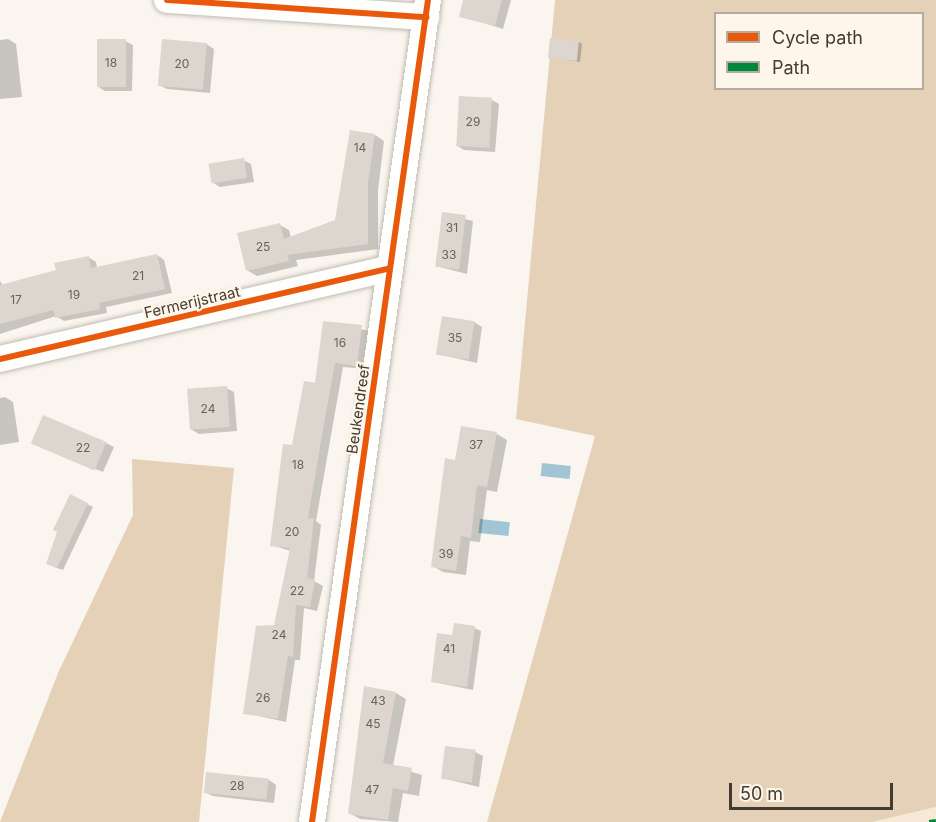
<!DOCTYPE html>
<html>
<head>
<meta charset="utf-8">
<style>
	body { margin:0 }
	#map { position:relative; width:936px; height:822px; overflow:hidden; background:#faf5ee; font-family:Inter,sans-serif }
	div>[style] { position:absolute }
	.green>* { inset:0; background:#f6e9d7 }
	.forest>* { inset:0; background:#e5d1b7 }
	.water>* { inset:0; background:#a2c5d5; transform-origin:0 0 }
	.shadow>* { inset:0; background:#0003 }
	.building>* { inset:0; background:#dcd6ce; transform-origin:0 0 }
	.roads { filter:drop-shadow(0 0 2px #c1bbb3) drop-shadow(0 0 2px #c1bbb3) }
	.minor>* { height:26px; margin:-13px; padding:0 13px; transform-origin:13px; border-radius:13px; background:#fefefc }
	.quiet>* { height:4.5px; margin-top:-2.25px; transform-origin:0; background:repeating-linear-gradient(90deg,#00873e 0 9px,transparent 0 13.5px) }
	.cycleway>* { height:6px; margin:-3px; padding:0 3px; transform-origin:3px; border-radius:3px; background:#e8590c }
	span { translate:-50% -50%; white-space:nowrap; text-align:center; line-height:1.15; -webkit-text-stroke:4.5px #fef6ea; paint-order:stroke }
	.number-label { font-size:12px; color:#696257 }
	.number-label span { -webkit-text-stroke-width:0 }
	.street-label { font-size:15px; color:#433b2f }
	.legend { position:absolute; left:714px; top:12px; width:210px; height:78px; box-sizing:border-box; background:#fef6ea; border:2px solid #b3ab9f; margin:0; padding:8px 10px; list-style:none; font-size:18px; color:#433b2f }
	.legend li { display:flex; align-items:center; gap:12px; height:30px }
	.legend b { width:30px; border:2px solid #b3ab9f }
	.scale { position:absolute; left:729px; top:783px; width:164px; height:27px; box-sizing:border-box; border:3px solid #433b2f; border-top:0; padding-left:8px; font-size:18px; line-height:21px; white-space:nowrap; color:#433b2f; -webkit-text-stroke:4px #fef6ea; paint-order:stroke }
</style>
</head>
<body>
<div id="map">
	<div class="green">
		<i style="clip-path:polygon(936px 807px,936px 822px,872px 822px)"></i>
	</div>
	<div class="forest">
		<i style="clip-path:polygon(evenodd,555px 0,936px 0,936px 807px,872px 822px,487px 822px,595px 436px,516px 419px,555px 0,716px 14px,922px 14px,922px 88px,716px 88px,716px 14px)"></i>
		<i style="clip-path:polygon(132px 459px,234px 468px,199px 822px,0 822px,58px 673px,133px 515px)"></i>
	</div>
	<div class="water">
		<i style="left:542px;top:463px;width:29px;height:13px;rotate:6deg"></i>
		<i style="left:480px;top:519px;width:30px;height:14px;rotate:6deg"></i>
	</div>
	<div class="shadow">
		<i style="clip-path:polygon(465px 0,511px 0,503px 29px,461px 16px)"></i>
		<i style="clip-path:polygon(8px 39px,16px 44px,22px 97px,0 99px,0 40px)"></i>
		<i style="clip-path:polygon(125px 41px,133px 45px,132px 91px,105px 91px,97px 86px)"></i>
		<i style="clip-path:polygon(579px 42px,582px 44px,580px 62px,549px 57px)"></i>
		<i style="clip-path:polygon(206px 44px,214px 49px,210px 93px,167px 89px,159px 85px)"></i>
		<i style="clip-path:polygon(492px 100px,499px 104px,495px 152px,464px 150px,456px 145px)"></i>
		<i style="clip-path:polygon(375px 135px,384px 141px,378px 190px,378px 249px,296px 260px,298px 266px,257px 276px,247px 270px,280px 225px,289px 230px,291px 238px,337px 221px)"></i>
		<i style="clip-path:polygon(243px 160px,251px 164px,254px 182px,220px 187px,212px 182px)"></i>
		<i style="clip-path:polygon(443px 214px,473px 221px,467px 274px,436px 266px)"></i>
		<i style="clip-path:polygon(157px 255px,164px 260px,172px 293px,106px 307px,107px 313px,64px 321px,56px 316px,0 334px,0 281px,3px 286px,57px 271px,88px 257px,96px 262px,97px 268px)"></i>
		<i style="clip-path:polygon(324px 322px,370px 331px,365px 369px,343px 367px,316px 521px,321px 525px,314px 581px,323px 586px,317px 611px,304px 608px,300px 660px,295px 660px,286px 722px,245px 713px,275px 627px,291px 551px,271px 545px,293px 447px,317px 384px)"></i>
		<i style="clip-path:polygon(474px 322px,482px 327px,477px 363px,437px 354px)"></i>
		<i style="clip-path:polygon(226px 388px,234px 392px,237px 431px,199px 434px,192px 430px)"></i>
		<i style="clip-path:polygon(5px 397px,13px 402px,19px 442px,0 445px,0 398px)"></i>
		<i style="clip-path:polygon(497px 434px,507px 440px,497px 492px,487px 490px,480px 542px,470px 541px,466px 575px,443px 572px,433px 566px,456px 462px)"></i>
		<i style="clip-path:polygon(106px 443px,114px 447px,103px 472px,38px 446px)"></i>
		<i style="clip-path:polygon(87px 504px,93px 507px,63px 570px,54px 567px)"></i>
		<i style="clip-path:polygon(474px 628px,481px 631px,473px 690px,433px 682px,454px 637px)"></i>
		<i style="clip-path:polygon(396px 693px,406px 699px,393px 766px,422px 775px,419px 796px,403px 793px,398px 822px,360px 819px,349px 813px)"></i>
		<i style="clip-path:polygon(475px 752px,483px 756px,479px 787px,442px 778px)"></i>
		<i style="clip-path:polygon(269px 780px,276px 785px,274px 803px,213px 796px,205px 792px)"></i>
	</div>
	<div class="building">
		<i style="clip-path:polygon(463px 0,502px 0,495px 26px,459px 17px)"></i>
		<i style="left:550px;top:38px;width:29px;height:20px;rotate:6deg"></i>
		<i style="left:97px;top:39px;width:29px;height:48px"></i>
		<i style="left:162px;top:39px;width:45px;height:47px;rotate:5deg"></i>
		<i style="left:459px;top:96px;width:33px;height:50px;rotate:3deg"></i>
		<i style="clip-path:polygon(350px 130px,375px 134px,368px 183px,368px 244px,287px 255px,289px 261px,246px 271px,237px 233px,280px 223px,284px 239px,335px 220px)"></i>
		<i style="left:244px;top:158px;width:20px;height:36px;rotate:81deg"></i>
		<i style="left:442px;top:212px;width:24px;height:55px;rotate:7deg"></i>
		<i style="clip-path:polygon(157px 254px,165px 289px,99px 303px,100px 309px,55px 318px,53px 310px,0 324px,0 285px,56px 270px,54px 263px,89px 256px,91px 268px)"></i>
		<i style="left:442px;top:316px;width:33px;height:39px;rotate:9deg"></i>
		<i style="clip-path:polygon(323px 321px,362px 325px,357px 366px,335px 363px,321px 441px,308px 518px,314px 519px,307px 578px,315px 580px,310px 607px,296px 605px,293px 657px,288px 656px,278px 719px,243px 714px,256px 626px,274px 625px,290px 548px,270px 546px,283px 444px,292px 445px,304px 381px,315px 383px)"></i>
		<i style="left:227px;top:386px;width:41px;height:40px;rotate:86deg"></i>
		<i style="left:43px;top:415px;width:69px;height:31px;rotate:23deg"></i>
		<i style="clip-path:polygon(461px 426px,497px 432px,487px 487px,477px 485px,471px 538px,461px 536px,456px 571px,431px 567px,445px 458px,455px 460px)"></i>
		<i style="clip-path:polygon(70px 494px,88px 503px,57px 568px,46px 564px,57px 532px,53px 530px)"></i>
		<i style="clip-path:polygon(454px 623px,475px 626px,467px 687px,431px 682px,437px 633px,452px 635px)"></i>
		<i style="clip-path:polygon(364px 686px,396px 692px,383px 763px,412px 768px,408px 791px,393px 788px,388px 820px,348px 814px)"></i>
		<i style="left:445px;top:746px;width:31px;height:33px;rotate:7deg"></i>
		<i style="left:206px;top:772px;width:63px;height:21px;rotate:6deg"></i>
	</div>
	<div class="roads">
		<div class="minor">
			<i style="left:167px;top:0;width:260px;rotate:3.8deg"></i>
			<i style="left:0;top:359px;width:400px;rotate:-13.1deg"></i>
			<i style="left:312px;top:822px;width:830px;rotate:-81.97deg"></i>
		</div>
	</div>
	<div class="quiet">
		<i style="left:929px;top:822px;width:7px;rotate:-8deg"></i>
	</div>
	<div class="cycleway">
		<i style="left:167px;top:0;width:260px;rotate:3.8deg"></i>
		<i style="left:0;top:359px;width:400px;rotate:-13.1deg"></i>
		<i style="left:312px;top:822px;width:830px;rotate:-81.97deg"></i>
	</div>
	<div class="number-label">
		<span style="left:111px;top:63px">18</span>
		<span style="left:182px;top:64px">20</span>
		<span style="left:473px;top:122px">29</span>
		<span style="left:360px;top:148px">14</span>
		<span style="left:452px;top:228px">31</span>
		<span style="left:263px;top:247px">25</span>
		<span style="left:449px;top:255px">33</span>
		<span style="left:138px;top:276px">21</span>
		<span style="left:74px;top:295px">19</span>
		<span style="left:16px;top:300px">17</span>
		<span style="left:455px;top:338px">35</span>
		<span style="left:340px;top:343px">16</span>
		<span style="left:208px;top:409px">24</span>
		<span style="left:476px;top:445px">37</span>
		<span style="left:83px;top:448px">22</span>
		<span style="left:298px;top:465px">18</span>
		<span style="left:292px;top:532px">20</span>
		<span style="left:446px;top:554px">39</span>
		<span style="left:297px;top:591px">22</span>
		<span style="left:279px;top:635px">24</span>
		<span style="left:449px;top:649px">41</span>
		<span style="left:263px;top:698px">26</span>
		<span style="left:378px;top:701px">43</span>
		<span style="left:373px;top:724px">45</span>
		<span style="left:237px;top:786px">28</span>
		<span style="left:372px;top:790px">47</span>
	</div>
	<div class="street-label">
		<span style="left:192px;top:302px;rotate:-13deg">Fermerijstraat</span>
		<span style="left:358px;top:409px;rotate:-82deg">Beukendreef</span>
	</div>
	<ul class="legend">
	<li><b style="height:8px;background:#e8590c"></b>Cycle path</li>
	<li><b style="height:8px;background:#00873e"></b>Path</li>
	</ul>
	<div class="scale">50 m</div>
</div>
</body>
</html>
